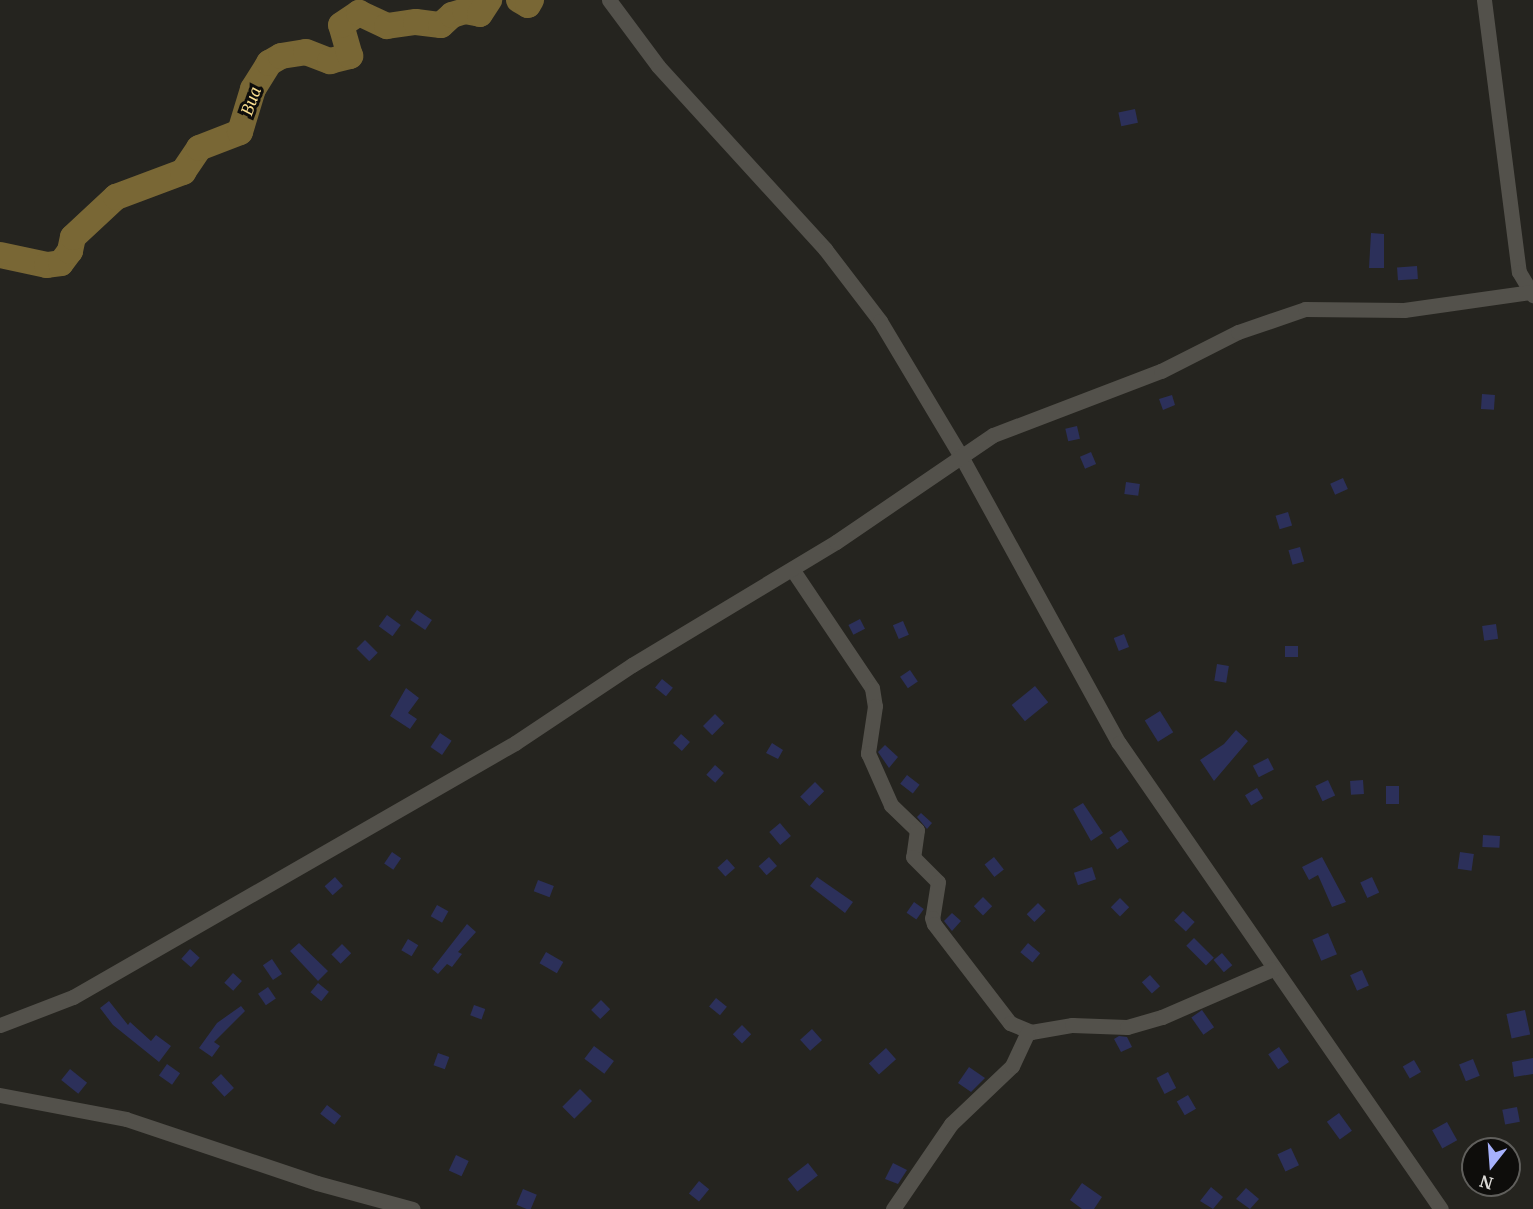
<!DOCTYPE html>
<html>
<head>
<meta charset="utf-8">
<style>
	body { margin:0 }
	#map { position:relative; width:1533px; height:1209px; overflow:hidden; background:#25241f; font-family:Merriweather,serif }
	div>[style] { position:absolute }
	.river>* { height:26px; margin:-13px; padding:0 13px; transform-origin:13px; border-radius:13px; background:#796735 }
	.building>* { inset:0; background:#2c305a; transform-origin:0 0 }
	.minor>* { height:15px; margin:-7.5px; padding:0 7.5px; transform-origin:7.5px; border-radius:7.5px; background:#53514b }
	span { translate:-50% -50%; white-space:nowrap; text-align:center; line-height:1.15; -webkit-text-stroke:6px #0e0d0b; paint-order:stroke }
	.water-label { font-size:16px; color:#f9dd8e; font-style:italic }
	.north { position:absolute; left:1461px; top:1137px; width:60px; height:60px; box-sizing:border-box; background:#0e0d0b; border:2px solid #605f5c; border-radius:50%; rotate:197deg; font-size:16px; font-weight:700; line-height:24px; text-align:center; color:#dbd9d6 }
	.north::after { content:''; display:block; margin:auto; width:21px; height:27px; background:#a6b1fc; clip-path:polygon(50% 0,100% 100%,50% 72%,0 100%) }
</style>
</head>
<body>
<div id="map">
	<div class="river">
		<i style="left:519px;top:0;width:10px;rotate:29deg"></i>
		<i style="left:528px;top:5px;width:6px;rotate:-59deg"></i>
		<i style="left:0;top:255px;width:48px;rotate:12deg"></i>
		<i style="left:47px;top:265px;width:14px;rotate:-8deg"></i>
		<i style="left:61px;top:263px;width:15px;rotate:-53deg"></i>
		<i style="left:70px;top:251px;width:14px;rotate:-78deg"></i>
		<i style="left:73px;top:237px;width:59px;rotate:-42.9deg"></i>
		<i style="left:116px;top:197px;width:72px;rotate:-20.5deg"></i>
		<i style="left:183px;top:172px;width:29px;rotate:-56deg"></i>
		<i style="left:199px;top:148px;width:44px;rotate:-21.3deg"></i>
		<i style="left:240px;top:132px;width:45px;rotate:-73.2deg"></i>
		<i style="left:253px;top:89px;width:31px;rotate:-58deg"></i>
		<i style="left:269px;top:63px;width:14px;rotate:-30deg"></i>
		<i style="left:281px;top:56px;width:25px;rotate:-9deg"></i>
		<i style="left:306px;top:52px;width:26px;rotate:21deg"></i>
		<i style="left:330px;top:61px;width:21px;rotate:-14deg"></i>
		<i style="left:350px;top:56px;width:32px;rotate:-106deg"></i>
		<i style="left:341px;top:25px;width:22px;rotate:-34deg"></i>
		<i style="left:359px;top:13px;width:31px;rotate:25deg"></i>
		<i style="left:387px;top:26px;width:29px;rotate:-8deg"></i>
		<i style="left:416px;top:22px;width:25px;rotate:7deg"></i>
		<i style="left:441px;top:25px;width:15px;rotate:-42deg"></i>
		<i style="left:452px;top:15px;width:14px;rotate:-17deg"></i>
		<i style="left:465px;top:11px;width:15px;rotate:11deg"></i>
		<i style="left:480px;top:14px;width:17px;rotate:-57deg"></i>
	</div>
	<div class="building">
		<i style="left:1135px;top:109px;width:14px;height:17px;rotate:78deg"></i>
		<i style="clip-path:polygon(1371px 233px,1384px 234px,1384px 268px,1369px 268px)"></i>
		<i style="left:1417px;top:266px;width:13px;height:20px;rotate:86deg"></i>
		<i style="left:1482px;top:394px;width:13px;height:15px;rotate:4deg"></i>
		<i style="clip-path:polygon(1172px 395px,1175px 405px,1163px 410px,1159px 399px)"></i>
		<i style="left:1077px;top:426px;width:13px;height:12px;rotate:77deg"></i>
		<i style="left:1091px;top:452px;width:13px;height:12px;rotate:67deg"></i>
		<i style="left:1343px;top:478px;width:12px;height:14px;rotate:66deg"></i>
		<i style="left:1126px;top:482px;width:14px;height:12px;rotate:8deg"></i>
		<i style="left:1288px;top:512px;width:14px;height:13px;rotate:73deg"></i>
		<i style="left:1300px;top:547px;width:15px;height:12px;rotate:74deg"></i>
		<i style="left:417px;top:610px;width:18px;height:12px;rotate:34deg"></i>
		<i style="left:387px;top:615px;width:17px;height:14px;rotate:36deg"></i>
		<i style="left:860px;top:619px;width:11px;height:13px;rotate:63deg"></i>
		<i style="left:903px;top:621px;width:15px;height:11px;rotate:67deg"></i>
		<i style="left:1496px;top:624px;width:15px;height:14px;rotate:82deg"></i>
		<i style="left:1124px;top:634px;width:14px;height:11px;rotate:69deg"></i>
		<i style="left:365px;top:640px;width:18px;height:12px;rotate:45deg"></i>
		<i style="left:1285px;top:646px;width:13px;height:11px"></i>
		<i style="left:1217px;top:664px;width:12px;height:17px;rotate:9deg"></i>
		<i style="left:910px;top:670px;width:14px;height:12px;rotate:56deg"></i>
		<i style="left:662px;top:679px;width:14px;height:11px;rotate:39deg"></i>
		<i style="left:1035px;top:686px;width:21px;height:30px;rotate:51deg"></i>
		<i style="clip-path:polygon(406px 688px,419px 698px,408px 713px,417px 719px,410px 729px,390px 716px)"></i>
		<i style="left:1160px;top:711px;width:25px;height:18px;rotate:58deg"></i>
		<i style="left:715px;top:714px;width:13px;height:17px;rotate:45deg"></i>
		<i style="clip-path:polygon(1236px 730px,1248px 741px,1214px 781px,1200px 760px,1224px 744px)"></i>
		<i style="left:440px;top:733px;width:14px;height:17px;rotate:34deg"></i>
		<i style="left:681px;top:734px;width:12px;height:12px;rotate:42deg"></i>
		<i style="clip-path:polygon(772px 743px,783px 750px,778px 759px,766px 753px)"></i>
		<i style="clip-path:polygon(885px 745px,898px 757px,889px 768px,878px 752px)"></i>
		<i style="left:1268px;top:758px;width:13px;height:17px;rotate:63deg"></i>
		<i style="left:715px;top:765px;width:12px;height:13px;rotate:42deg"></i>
		<i style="left:907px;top:775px;width:16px;height:11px;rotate:38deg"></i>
		<i style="left:1328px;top:780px;width:17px;height:14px;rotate:65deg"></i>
		<i style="left:1363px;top:780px;width:14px;height:13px;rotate:86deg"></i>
		<i style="left:815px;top:782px;width:13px;height:21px;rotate:45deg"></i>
		<i style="left:1386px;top:786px;width:13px;height:18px"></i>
		<i style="left:1257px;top:788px;width:12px;height:14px;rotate:59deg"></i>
		<i style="clip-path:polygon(1083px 803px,1103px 833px,1091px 841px,1073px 809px)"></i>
		<i style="clip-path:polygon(921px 813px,932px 823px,927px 829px,917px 817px)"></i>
		<i style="left:780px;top:823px;width:17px;height:14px;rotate:50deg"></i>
		<i style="left:1121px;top:830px;width:14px;height:14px;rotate:56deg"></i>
		<i style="left:1483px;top:835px;width:17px;height:12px;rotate:3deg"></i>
		<i style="left:392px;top:852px;width:11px;height:14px;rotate:34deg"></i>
		<i style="left:1460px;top:852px;width:14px;height:17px;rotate:8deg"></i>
		<i style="left:769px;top:857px;width:12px;height:14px;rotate:48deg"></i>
		<i style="left:994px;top:857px;width:16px;height:12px;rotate:52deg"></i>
		<i style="clip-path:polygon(1322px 857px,1346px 902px,1332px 907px,1318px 875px,1309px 880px,1302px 867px)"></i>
		<i style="left:727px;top:859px;width:12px;height:13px;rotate:48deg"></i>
		<i style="left:1092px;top:867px;width:13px;height:19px;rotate:72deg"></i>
		<i style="left:335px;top:877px;width:12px;height:14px;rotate:48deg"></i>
		<i style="clip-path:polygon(817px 877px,853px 902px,845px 913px,810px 886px)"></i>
		<i style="left:1372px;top:877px;width:17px;height:13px;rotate:65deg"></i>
		<i style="left:538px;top:880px;width:17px;height:12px;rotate:21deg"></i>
		<i style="left:983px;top:897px;width:13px;height:13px;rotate:45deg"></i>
		<i style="left:1120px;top:898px;width:13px;height:13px;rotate:45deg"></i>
		<i style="left:914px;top:902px;width:12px;height:13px;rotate:35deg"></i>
		<i style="left:1038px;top:903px;width:11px;height:16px;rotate:45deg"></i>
		<i style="left:437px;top:905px;width:13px;height:13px;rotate:29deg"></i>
		<i style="left:1183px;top:911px;width:16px;height:13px;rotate:43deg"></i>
		<i style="clip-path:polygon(952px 913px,961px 921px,952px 931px,944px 921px)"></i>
		<i style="clip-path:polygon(467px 924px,476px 932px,458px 952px,462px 954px,452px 967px,447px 964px,438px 974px,432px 969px)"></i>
		<i style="left:1328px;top:933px;width:23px;height:17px;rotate:67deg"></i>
		<i style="left:1194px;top:938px;width:28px;height:11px;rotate:45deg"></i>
		<i style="left:408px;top:939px;width:12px;height:13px;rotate:31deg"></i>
		<i style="clip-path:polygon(299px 943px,328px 971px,318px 981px,290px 951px)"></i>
		<i style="left:1028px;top:943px;width:16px;height:12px;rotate:40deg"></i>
		<i style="left:342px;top:944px;width:13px;height:15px;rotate:45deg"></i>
		<i style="left:190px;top:949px;width:13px;height:13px;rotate:42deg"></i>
		<i style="left:546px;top:952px;width:20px;height:13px;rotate:30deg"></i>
		<i style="left:1222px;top:953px;width:16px;height:11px;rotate:50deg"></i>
		<i style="left:272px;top:959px;width:18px;height:11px;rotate:56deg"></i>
		<i style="left:1362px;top:970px;width:17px;height:13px;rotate:66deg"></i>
		<i style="left:233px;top:973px;width:12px;height:13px;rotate:42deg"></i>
		<i style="left:1150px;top:975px;width:15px;height:11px;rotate:48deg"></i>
		<i style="left:318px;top:983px;width:14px;height:12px;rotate:39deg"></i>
		<i style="left:268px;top:987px;width:14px;height:12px;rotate:56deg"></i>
		<i style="left:716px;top:998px;width:14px;height:11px;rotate:39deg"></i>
		<i style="left:601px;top:1000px;width:13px;height:14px;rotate:45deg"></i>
		<i style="clip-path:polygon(109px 1001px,128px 1025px,130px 1022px,151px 1041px,156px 1035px,171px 1046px,159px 1062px,113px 1025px,100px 1008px)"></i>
		<i style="left:474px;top:1005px;width:12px;height:11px;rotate:20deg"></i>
		<i style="clip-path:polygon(241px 1006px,245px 1011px,214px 1042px,220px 1046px,212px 1057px,199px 1048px,217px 1023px)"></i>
		<i style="left:1202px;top:1010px;width:21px;height:13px;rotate:55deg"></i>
		<i style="left:1525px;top:1010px;width:25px;height:19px;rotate:78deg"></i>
		<i style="left:742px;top:1025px;width:13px;height:13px;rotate:45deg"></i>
		<i style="left:812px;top:1029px;width:15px;height:16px;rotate:48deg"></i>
		<i style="clip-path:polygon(1119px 1036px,1127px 1037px,1132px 1047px,1121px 1052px,1114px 1039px)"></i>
		<i style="left:594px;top:1046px;width:25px;height:16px;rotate:37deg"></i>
		<i style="left:1279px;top:1047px;width:18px;height:13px;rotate:56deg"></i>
		<i style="left:886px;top:1048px;width:15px;height:23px;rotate:48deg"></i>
		<i style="left:438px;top:1053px;width:12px;height:13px;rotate:20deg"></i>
		<i style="clip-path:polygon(1533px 1058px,1533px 1074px,1514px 1077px,1512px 1062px)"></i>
		<i style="left:1473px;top:1059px;width:18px;height:15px;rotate:68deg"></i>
		<i style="left:1414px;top:1060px;width:14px;height:13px;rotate:60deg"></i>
		<i style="left:167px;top:1064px;width:16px;height:14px;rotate:35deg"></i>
		<i style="clip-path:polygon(969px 1067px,985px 1078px,971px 1092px,958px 1083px)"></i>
		<i style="left:70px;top:1069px;width:22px;height:14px;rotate:39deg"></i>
		<i style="left:1168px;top:1072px;width:18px;height:13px;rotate:63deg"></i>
		<i style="left:221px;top:1074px;width:19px;height:13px;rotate:47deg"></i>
		<i style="left:580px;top:1089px;width:17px;height:25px;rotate:45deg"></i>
		<i style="left:1188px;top:1095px;width:16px;height:13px;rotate:60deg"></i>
		<i style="left:327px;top:1105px;width:18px;height:11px;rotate:38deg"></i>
		<i style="left:1517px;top:1107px;width:15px;height:15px;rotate:79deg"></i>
		<i style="left:1339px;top:1113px;width:22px;height:15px;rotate:54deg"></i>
		<i style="left:1447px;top:1122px;width:21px;height:17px;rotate:61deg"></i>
		<i style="left:1291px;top:1148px;width:19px;height:15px;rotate:65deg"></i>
		<i style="left:456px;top:1155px;width:14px;height:17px;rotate:25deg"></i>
		<i style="left:808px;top:1163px;width:16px;height:26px;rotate:52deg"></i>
		<i style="clip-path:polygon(893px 1163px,907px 1170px,898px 1184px,885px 1179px)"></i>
		<i style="left:699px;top:1181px;width:13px;height:16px;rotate:39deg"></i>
		<i style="clip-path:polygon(1082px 1183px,1102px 1197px,1094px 1209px,1082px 1209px,1070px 1200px)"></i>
		<i style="clip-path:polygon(1211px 1187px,1223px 1197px,1213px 1209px,1200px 1201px)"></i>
		<i style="clip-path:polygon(1246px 1188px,1259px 1199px,1250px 1209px,1236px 1199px)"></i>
		<i style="left:523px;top:1189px;width:15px;height:17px;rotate:23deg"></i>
	</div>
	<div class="minor">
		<i style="left:609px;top:0;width:82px;rotate:53.4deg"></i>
		<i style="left:658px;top:66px;width:248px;rotate:47.6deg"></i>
		<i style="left:825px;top:249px;width:91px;rotate:52.6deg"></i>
		<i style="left:880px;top:321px;width:160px;rotate:59.1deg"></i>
		<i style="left:962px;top:458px;width:325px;rotate:61.2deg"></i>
		<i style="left:1119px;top:743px;width:566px;rotate:55.36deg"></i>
		<i style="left:1484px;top:0;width:274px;rotate:82.7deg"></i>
		<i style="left:1519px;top:272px;width:27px;rotate:59deg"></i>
		<i style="left:792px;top:569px;width:143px;rotate:56.1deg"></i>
		<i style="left:872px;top:688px;width:18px;rotate:81deg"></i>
		<i style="left:875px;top:706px;width:48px;rotate:98.5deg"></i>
		<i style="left:868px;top:753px;width:57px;rotate:66.1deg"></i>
		<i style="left:891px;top:805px;width:36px;rotate:44deg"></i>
		<i style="left:917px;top:830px;width:27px;rotate:98deg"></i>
		<i style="left:913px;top:857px;width:35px;rotate:45deg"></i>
		<i style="left:938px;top:882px;width:36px;rotate:99deg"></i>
		<i style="left:932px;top:918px;width:6px;rotate:72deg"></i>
		<i style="left:934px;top:924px;width:125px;rotate:52.5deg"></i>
		<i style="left:1010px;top:1023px;width:23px;rotate:23deg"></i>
		<i style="left:1031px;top:1032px;width:42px;rotate:-9.7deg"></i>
		<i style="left:1072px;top:1025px;width:55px;rotate:2.1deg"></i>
		<i style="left:1127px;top:1027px;width:36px;rotate:-16deg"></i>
		<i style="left:1162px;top:1017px;width:121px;rotate:-23.4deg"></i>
		<i style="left:0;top:1025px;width:78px;rotate:-21deg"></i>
		<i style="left:73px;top:997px;width:510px;rotate:-29.88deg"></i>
		<i style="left:515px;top:743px;width:141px;rotate:-33.7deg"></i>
		<i style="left:632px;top:665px;width:238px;rotate:-31.1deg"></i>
		<i style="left:836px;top:542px;width:190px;rotate:-34.3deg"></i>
		<i style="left:993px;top:435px;width:180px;rotate:-20.9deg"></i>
		<i style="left:1161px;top:371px;width:86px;rotate:-26.9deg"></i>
		<i style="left:1238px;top:332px;width:71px;rotate:-18.9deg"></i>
		<i style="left:1305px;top:309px;width:99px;rotate:0.6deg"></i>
		<i style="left:1404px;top:310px;width:128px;rotate:-8.1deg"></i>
		<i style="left:0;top:1095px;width:128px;rotate:10.8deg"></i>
		<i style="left:126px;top:1119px;width:201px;rotate:18.5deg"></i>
		<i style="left:317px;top:1183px;width:99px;rotate:15.2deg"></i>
		<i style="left:893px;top:1209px;width:103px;rotate:-55.7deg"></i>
		<i style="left:951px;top:1124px;width:84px;rotate:-43.6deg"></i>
		<i style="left:1012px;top:1066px;width:38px;rotate:-65deg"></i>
	</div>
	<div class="water-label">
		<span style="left:251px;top:101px;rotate:-70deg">Bua</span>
	</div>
	<div class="north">N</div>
</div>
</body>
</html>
